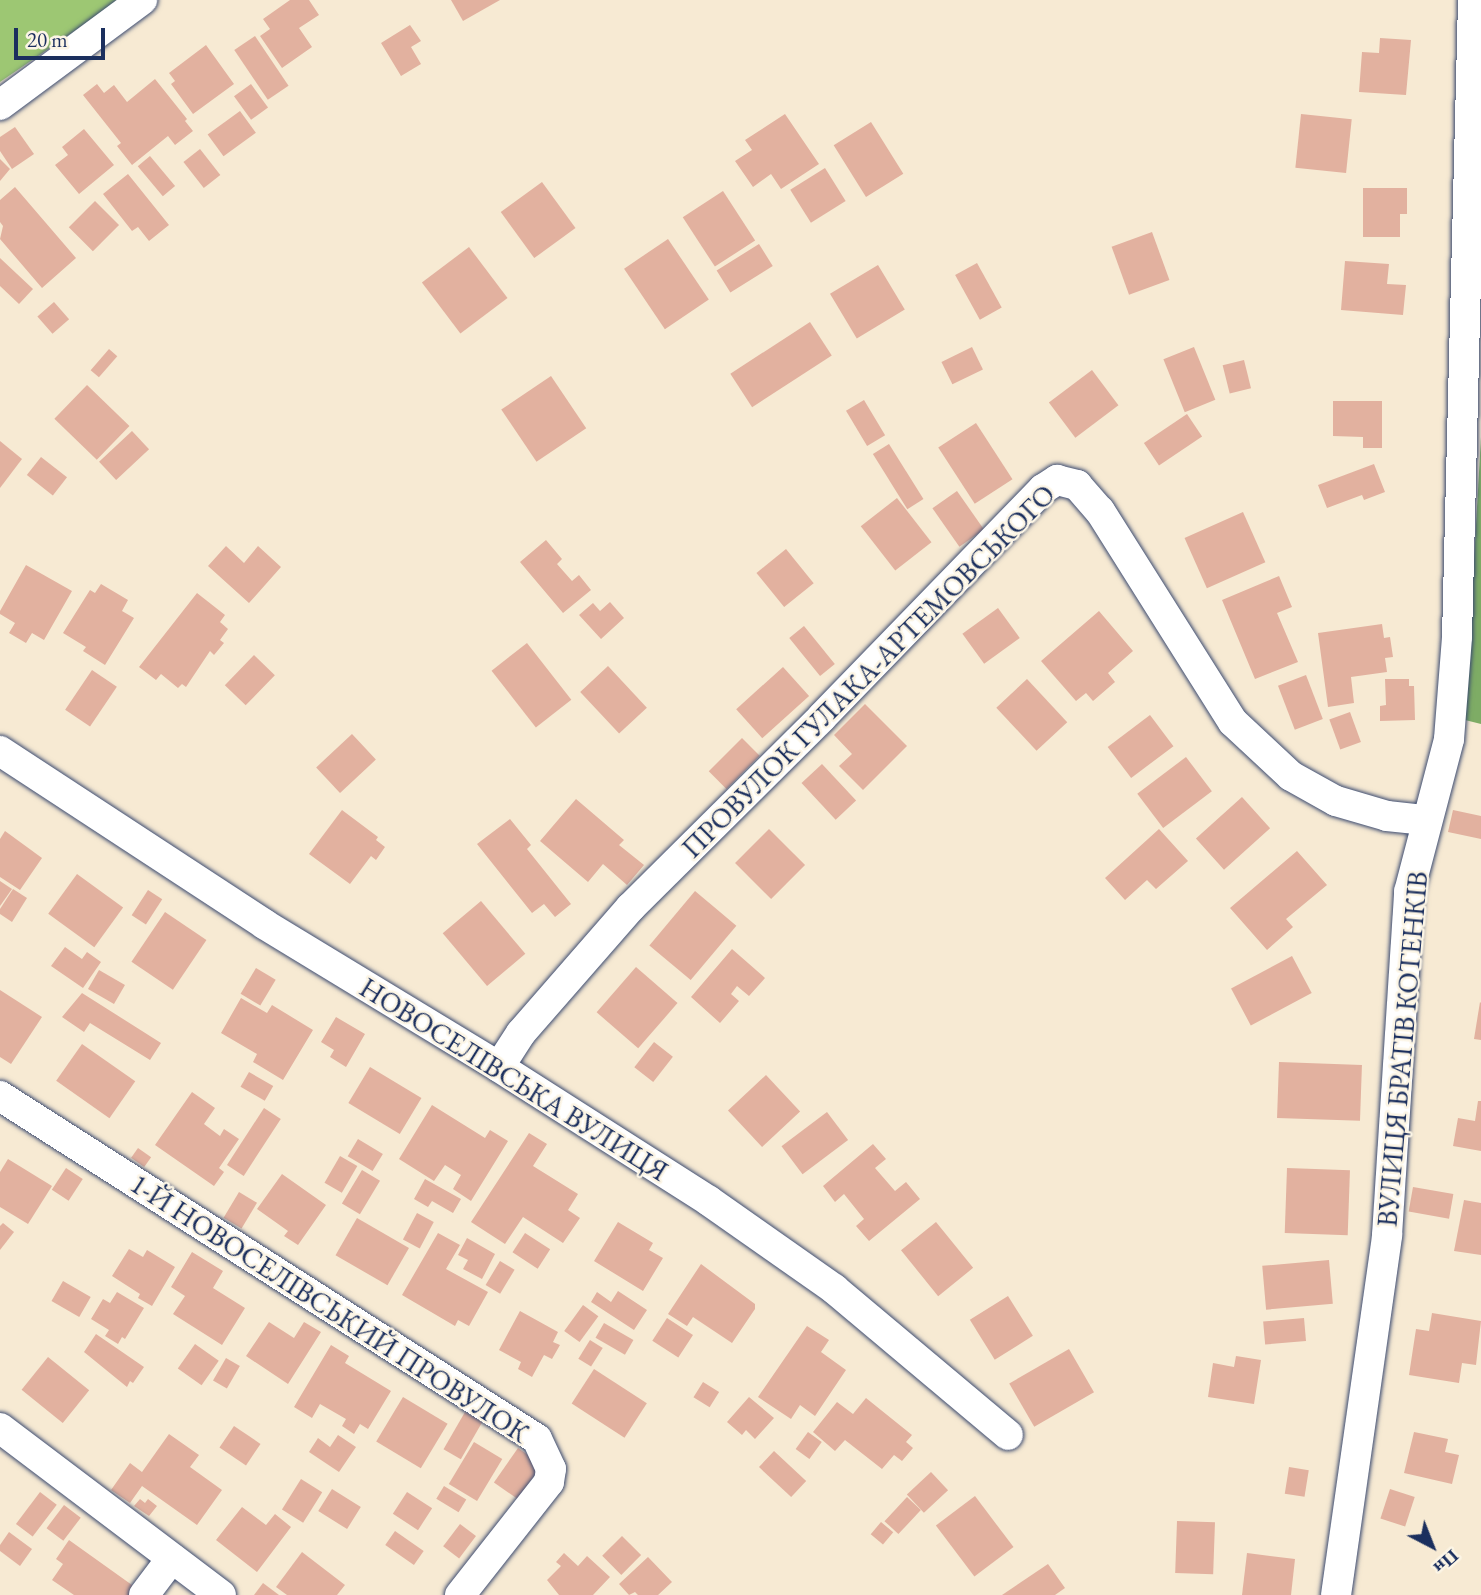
<!DOCTYPE html>
<html>
<head>
<meta charset="utf-8">
<style>
	body { margin:0 }
	#map { position:relative; width:1481px; height:1595px; overflow:hidden; background:#f7ead3; font-family:"EB Garamond",serif }
	div>[style] { position:absolute }
	.green>* { inset:0; background:#9dc773 }
	.forest>* { inset:0; background:#7eac65 }
	.building>* { inset:0; background:#e2b19f; transform-origin:0 0 }
	.roads { filter:drop-shadow(0 0 2px #3c4b70) drop-shadow(0 0 2px #3c4b70) }
	.street>* { height:30px; margin:-15px; padding:0 15px; transform-origin:15px; border-radius:15px; background:#fff }
	span { translate:-50% -50%; white-space:nowrap; text-align:center; line-height:1.15; -webkit-text-stroke:5px #fcf5e5; paint-order:stroke }
	.street-label { font-size:28px; color:#1b2f5e }
	.north { position:absolute; left:1397px; top:1511px; width:70px; height:70px; -webkit-text-stroke:5px #fcf5e5; paint-order:stroke; rotate:138deg; font-size:19px; font-weight:700; line-height:28px; text-align:center; color:#1b2f5e }
	.north::after { content:''; display:block; margin:auto; width:24px; height:32px; background:#1b2f5e; clip-path:polygon(50% 0,100% 100%,50% 72%,0 100%) }
	.scale { position:absolute; left:14px; top:28px; width:91px; height:32px; box-sizing:border-box; border:4px solid #1b2f5e; border-top:0; padding-left:9px; font-size:21px; line-height:24px; white-space:nowrap; color:#1b2f5e; -webkit-text-stroke:5px #fcf5e5; paint-order:stroke }
</style>
</head>
<body>
<div id="map">
	<div class="green">
		<i style="clip-path:polygon(0 0,120px 0,0 82px)"></i>
	</div>
	<div class="forest">
		<i style="clip-path:polygon(1481px 437px,1481px 724px,1465px 720px)"></i>
	</div>
	<div class="building">
		<i style="clip-path:polygon(290px 0,309px 0,319px 15px,299px 28px,312px 47px,282px 68px,260px 36px,270px 29px,263px 19px)"></i>
		<i style="clip-path:polygon(451px 0,500px 0,463px 21px)"></i>
		<i style="clip-path:polygon(410px 25px,421px 41px,411px 47px,421px 64px,401px 76px,381px 43px)"></i>
		<i style="left:255px;top:36px;width:60px;height:25px;rotate:56deg"></i>
		<i style="clip-path:polygon(1380px 38px,1411px 40px,1406px 95px,1359px 92px,1362px 52px,1379px 53px)"></i>
		<i style="clip-path:polygon(206px 45px,234px 84px,193px 114px,171px 84px,175px 81px,169px 73px)"></i>
		<i style="clip-path:polygon(155px 79px,187px 119px,185px 121px,193px 131px,175px 145px,168px 136px,132px 165px,117px 146px,121px 143px,83px 95px,97px 84px,104px 93px,114px 85px,127px 102px)"></i>
		<i style="left:251px;top:84px;width:29px;height:21px;rotate:54deg"></i>
		<i style="left:240px;top:111px;width:27px;height:40px;rotate:54deg"></i>
		<i style="clip-path:polygon(785px 114px,819px 164px,781px 189px,771px 174px,753px 187px,735px 161px,752px 150px,745px 140px)"></i>
		<i style="left:1301px;top:114px;width:51px;height:54px;rotate:6deg"></i>
		<i style="left:871px;top:122px;width:61px;height:44px;rotate:58deg"></i>
		<i style="clip-path:polygon(15px 127px,34px 154px,12px 169px,0 151px,0 137px)"></i>
		<i style="clip-path:polygon(84px 129px,114px 165px,79px 194px,55px 165px,68px 155px,62px 147px)"></i>
		<i style="left:200px;top:149px;width:33px;height:21px;rotate:52deg"></i>
		<i style="left:150px;top:156px;width:39px;height:16px;rotate:50deg"></i>
		<i style="clip-path:polygon(0 159px,10px 169px,0 181px)"></i>
		<i style="left:825px;top:168px;width:39px;height:41px;rotate:58deg"></i>
		<i style="clip-path:polygon(128px 174px,169px 225px,149px 241px,138px 227px,132px 231px,103px 194px)"></i>
		<i style="left:542px;top:182px;width:57px;height:51px;rotate:54deg"></i>
		<i style="clip-path:polygon(15px 187px,76px 258px,42px 288px,0 239px,3px 226px,0 222px,0 200px)"></i>
		<i style="clip-path:polygon(1363px 188px,1407px 188px,1407px 214px,1400px 214px,1400px 237px,1363px 237px)"></i>
		<i style="left:723px;top:191px;width:59px;height:48px;rotate:57deg"></i>
		<i style="left:95px;top:201px;width:34px;height:37px;rotate:45deg"></i>
		<i style="left:1152px;top:232px;width:51px;height:43px;rotate:70deg"></i>
		<i style="left:668px;top:239px;width:73px;height:53px;rotate:56deg"></i>
		<i style="left:759px;top:244px;width:26px;height:50px;rotate:58deg"></i>
		<i style="left:469px;top:247px;width:64px;height:59px;rotate:53deg"></i>
		<i style="clip-path:polygon(0 258px,33px 289px,19px 304px,0 286px)"></i>
		<i style="clip-path:polygon(1345px 261px,1389px 264px,1387px 284px,1406px 285px,1403px 315px,1341px 310px)"></i>
		<i style="left:977px;top:263px;width:51px;height:25px;rotate:61deg"></i>
		<i style="left:878px;top:265px;width:52px;height:56px;rotate:59deg"></i>
		<i style="left:54px;top:302px;width:23px;height:22px;rotate:49deg"></i>
		<i style="left:810px;top:322px;width:40px;height:95px;rotate:57deg"></i>
		<i style="left:972px;top:347px;width:25px;height:34px;rotate:64deg"></i>
		<i style="left:1194px;top:347px;width:57px;height:33px;rotate:68deg"></i>
		<i style="left:109px;top:349px;width:11px;height:28px;rotate:41deg"></i>
		<i style="left:1244px;top:360px;width:29px;height:22px;rotate:76deg"></i>
		<i style="left:1092px;top:370px;width:44px;height:54px;rotate:53deg"></i>
		<i style="left:551px;top:376px;width:63px;height:60px;rotate:56deg"></i>
		<i style="left:87px;top:385px;width:59px;height:47px;rotate:44deg"></i>
		<i style="left:864px;top:400px;width:41px;height:21px;rotate:59deg"></i>
		<i style="clip-path:polygon(1333px 401px,1382px 401px,1382px 448px,1363px 448px,1363px 437px,1333px 436px)"></i>
		<i style="left:1187px;top:414px;width:27px;height:52px;rotate:56deg"></i>
		<i style="left:976px;top:423px;width:67px;height:45px;rotate:57deg"></i>
		<i style="left:132px;top:431px;width:25px;height:45px;rotate:47deg"></i>
		<i style="clip-path:polygon(0 441px,22px 459px,0 488px)"></i>
		<i style="left:889px;top:444px;width:65px;height:19px;rotate:58deg"></i>
		<i style="left:41px;top:457px;width:33px;height:23px;rotate:38deg"></i>
		<i style="clip-path:polygon(1374px 464px,1385px 492px,1364px 500px,1362px 495px,1327px 508px,1318px 485px)"></i>
		<i style="left:957px;top:491px;width:47px;height:30px;rotate:55deg"></i>
		<i style="left:897px;top:498px;width:56px;height:46px;rotate:52deg"></i>
		<i style="left:1243px;top:512px;width:55px;height:64px;rotate:66deg"></i>
		<i style="clip-path:polygon(546px 540px,562px 559px,557px 564px,572px 581px,579px 575px,591px 590px,563px 613px,520px 562px)"></i>
		<i style="clip-path:polygon(226px 546px,244px 563px,258px 546px,281px 567px,249px 603px,208px 566px)"></i>
		<i style="left:786px;top:549px;width:44px;height:38px;rotate:51deg"></i>
		<i style="clip-path:polygon(26px 565px,72px 591px,44px 640px,32px 633px,26px 643px,9px 633px,15px 623px,0 614px,0 611px)"></i>
		<i style="clip-path:polygon(1279px 576px,1292px 607px,1277px 613px,1298px 662px,1255px 679px,1222px 600px)"></i>
		<i style="clip-path:polygon(101px 584px,128px 600px,122px 611px,134px 618px,105px 665px,83px 651px,86px 647px,63px 633px,90px 590px,95px 593px)"></i>
		<i style="clip-path:polygon(197px 593px,225px 615px,220px 622px,228px 629px,220px 640px,224px 643px,214px 655px,210px 651px,186px 687px,182px 684px,178px 688px,161px 674px,156px 680px,139px 667px)"></i>
		<i style="clip-path:polygon(610px 602px,624px 618px,601px 639px,579px 615px,593px 603px,600px 611px)"></i>
		<i style="left:998px;top:608px;width:37px;height:44px;rotate:54deg"></i>
		<i style="clip-path:polygon(1099px 611px,1133px 651px,1108px 673px,1115px 682px,1093px 701px,1086px 693px,1076px 701px,1041px 661px)"></i>
		<i style="clip-path:polygon(1382px 624px,1384px 638px,1390px 637px,1393px 657px,1385px 658px,1387px 672px,1351px 677px,1354px 703px,1328px 707px,1318px 633px)"></i>
		<i style="left:804px;top:626px;width:49px;height:19px;rotate:51deg"></i>
		<i style="left:527px;top:643px;width:72px;height:45px;rotate:52deg"></i>
		<i style="left:254px;top:655px;width:29px;height:42px;rotate:44deg"></i>
		<i style="left:608px;top:666px;width:57px;height:38px;rotate:47deg"></i>
		<i style="left:783px;top:667px;width:39px;height:63px;rotate:48deg"></i>
		<i style="left:92px;top:670px;width:30px;height:48px;rotate:34deg"></i>
		<i style="left:1306px;top:675px;width:47px;height:30px;rotate:69deg"></i>
		<i style="left:1027px;top:679px;width:59px;height:42px;rotate:47deg"></i>
		<i style="clip-path:polygon(1385px 679px,1409px 679px,1409px 686px,1414px 686px,1415px 720px,1380px 721px,1380px 706px,1386px 705px)"></i>
		<i style="clip-path:polygon(865px 704px,907px 746px,863px 790px,839px 766px,852px 754px,834px 735px)"></i>
		<i style="left:1350px;top:712px;width:32px;height:22px;rotate:70deg"></i>
		<i style="left:1150px;top:715px;width:39px;height:53px;rotate:53deg"></i>
		<i style="left:352px;top:734px;width:35px;height:49px;rotate:47deg"></i>
		<i style="left:742px;top:738px;width:25px;height:47px;rotate:45deg"></i>
		<i style="left:1186px;top:757px;width:43px;height:61px;rotate:53deg"></i>
		<i style="left:822px;top:764px;width:50px;height:28px;rotate:47deg"></i>
		<i style="left:1242px;top:797px;width:42px;height:62px;rotate:48deg"></i>
		<i style="clip-path:polygon(576px 799px,624px 840px,619px 845px,644px 865px,627px 885px,603px 864px,588px 882px,540px 841px)"></i>
		<i style="clip-path:polygon(342px 810px,378px 837px,376px 840px,385px 847px,376px 860px,371px 856px,350px 884px,309px 854px)"></i>
		<i style="clip-path:polygon(1453px 810px,1481px 816px,1481px 839px,1448px 832px)"></i>
		<i style="clip-path:polygon(510px 819px,531px 845px,527px 849px,571px 904px,555px 917px,544px 904px,532px 913px,477px 844px)"></i>
		<i style="left:769px;top:829px;width:51px;height:48px;rotate:45deg"></i>
		<i style="clip-path:polygon(1159px 829px,1188px 861px,1156px 889px,1147px 880px,1125px 900px,1105px 878px)"></i>
		<i style="clip-path:polygon(5px 831px,42px 858px,20px 890px,0 877px,0 839px)"></i>
		<i style="clip-path:polygon(1297px 851px,1327px 885px,1286px 919px,1293px 927px,1267px 950px,1230px 908px)"></i>
		<i style="left:77px;top:874px;width:57px;height:49px;rotate:36deg"></i>
		<i style="clip-path:polygon(0 881px,12px 889px,0 906px)"></i>
		<i style="clip-path:polygon(13px 889px,27px 898px,12px 922px,0 914px,0 909px)"></i>
		<i style="left:148px;top:890px;width:17px;height:30px;rotate:33deg"></i>
		<i style="left:695px;top:891px;width:54px;height:71px;rotate:40deg"></i>
		<i style="left:481px;top:901px;width:69px;height:50px;rotate:50deg"></i>
		<i style="left:165px;top:912px;width:50px;height:60px;rotate:34deg"></i>
		<i style="clip-path:polygon(65px 947px,82px 959px,87px 952px,101px 962px,83px 988px,51px 966px)"></i>
		<i style="clip-path:polygon(732px 949px,765px 978px,749px 996px,737px 986px,731px 994px,739px 1001px,720px 1023px,691px 997px)"></i>
		<i style="left:1292px;top:956px;width:42px;height:69px;rotate:62deg"></i>
		<i style="left:636px;top:967px;width:55px;height:60px;rotate:41deg"></i>
		<i style="left:256px;top:968px;width:23px;height:30px;rotate:31deg"></i>
		<i style="left:99px;top:970px;width:30px;height:22px;rotate:30deg"></i>
		<i style="clip-path:polygon(0 990px,42px 1017px,11px 1064px,0 1057px)"></i>
		<i style="clip-path:polygon(82px 993px,161px 1043px,150px 1060px,90px 1023px,84px 1032px,62px 1017px)"></i>
		<i style="clip-path:polygon(241px 998px,267px 1013px,272px 1005px,313px 1030px,283px 1080px,253px 1062px,257px 1054px,221px 1033px)"></i>
		<i style="clip-path:polygon(1480px 1002px,1481px 1003px,1481px 1040px,1474px 1039px)"></i>
		<i style="clip-path:polygon(336px 1017px,365px 1034px,346px 1067px,330px 1057px,334px 1050px,321px 1042px)"></i>
		<i style="left:654px;top:1042px;width:24px;height:32px;rotate:38deg"></i>
		<i style="left:82px;top:1044px;width:65px;height:45px;rotate:35deg"></i>
		<i style="left:1279px;top:1062px;width:83px;height:56px;rotate:2deg"></i>
		<i style="left:370px;top:1067px;width:60px;height:42px;rotate:31deg"></i>
		<i style="left:249px;top:1072px;width:28px;height:17px;rotate:30deg"></i>
		<i style="left:766px;top:1075px;width:50px;height:52px;rotate:47deg"></i>
		<i style="clip-path:polygon(192px 1092px,215px 1108px,204px 1124px,220px 1136px,224px 1129px,239px 1139px,219px 1168px,224px 1172px,214px 1186px,155px 1145px)"></i>
		<i style="clip-path:polygon(1478px 1101px,1481px 1101px,1481px 1151px,1453px 1146px,1458px 1118px,1475px 1121px)"></i>
		<i style="clip-path:polygon(432px 1105px,485px 1138px,490px 1130px,508px 1141px,471px 1201px,453px 1189px,461px 1175px,445px 1165px,434px 1181px,399px 1159px)"></i>
		<i style="left:264px;top:1108px;width:20px;height:68px;rotate:33deg"></i>
		<i style="left:827px;top:1112px;width:35px;height:57px;rotate:53deg"></i>
		<i style="clip-path:polygon(529px 1133px,547px 1144px,533px 1166px,578px 1194px,568px 1210px,580px 1218px,563px 1243px,523px 1217px,505px 1244px,471px 1222px)"></i>
		<i style="left:358px;top:1139px;width:29px;height:20px;rotate:31deg"></i>
		<i style="clip-path:polygon(873px 1144px,886px 1159px,875px 1168px,895px 1191px,906px 1182px,920px 1199px,869px 1241px,856px 1226px,864px 1219px,844px 1194px,835px 1202px,823px 1186px)"></i>
		<i style="left:138px;top:1148px;width:16px;height:12px;rotate:35deg"></i>
		<i style="left:340px;top:1156px;width:20px;height:31px;rotate:30deg"></i>
		<i style="clip-path:polygon(8px 1159px,52px 1186px,28px 1224px,0 1207px,0 1172px)"></i>
		<i style="left:66px;top:1168px;width:20px;height:26px;rotate:33deg"></i>
		<i style="left:1287px;top:1168px;width:63px;height:65px;rotate:2deg"></i>
		<i style="left:362px;top:1170px;width:21px;height:39px;rotate:31deg"></i>
		<i style="clip-path:polygon(282px 1174px,326px 1205px,298px 1245px,284px 1236px,288px 1231px,257px 1209px)"></i>
		<i style="clip-path:polygon(425px 1179px,461px 1199px,453px 1213px,432px 1201px,428px 1207px,414px 1199px)"></i>
		<i style="left:1413px;top:1187px;width:41px;height:25px;rotate:10deg"></i>
		<i style="left:239px;top:1192px;width:21px;height:30px;rotate:31deg"></i>
		<i style="clip-path:polygon(1464px 1200px,1481px 1203px,1481px 1255px,1454px 1251px)"></i>
		<i style="left:417px;top:1213px;width:19px;height:30px;rotate:28deg"></i>
		<i style="left:357px;top:1218px;width:60px;height:43px;rotate:30deg"></i>
		<i style="clip-path:polygon(618px 1222px,653px 1243px,649px 1250px,663px 1258px,643px 1291px,594px 1261px)"></i>
		<i style="left:936px;top:1222px;width:59px;height:45px;rotate:51deg"></i>
		<i style="clip-path:polygon(3px 1223px,14px 1232px,0 1250px,0 1226px)"></i>
		<i style="clip-path:polygon(438px 1233px,460px 1245px,446px 1269px,488px 1292px,469px 1326px,458px 1320px,455px 1326px,402px 1295px)"></i>
		<i style="left:525px;top:1233px;width:30px;height:23px;rotate:33deg"></i>
		<i style="clip-path:polygon(467px 1238px,495px 1254px,482px 1279px,463px 1269px,468px 1260px,458px 1255px)"></i>
		<i style="clip-path:polygon(129px 1249px,143px 1257px,147px 1250px,175px 1267px,152px 1306px,138px 1298px,140px 1294px,112px 1276px)"></i>
		<i style="clip-path:polygon(192px 1252px,223px 1271px,213px 1288px,245px 1308px,222px 1345px,173px 1314px,185px 1296px,171px 1287px)"></i>
		<i style="left:1329px;top:1260px;width:44px;height:67px;rotate:85deg"></i>
		<i style="left:500px;top:1261px;width:17px;height:28px;rotate:31deg"></i>
		<i style="clip-path:polygon(701px 1264px,755px 1304px,755px 1309px,732px 1343px,693px 1317px,687px 1326px,668px 1314px)"></i>
		<i style="left:63px;top:1281px;width:32px;height:23px;rotate:30deg"></i>
		<i style="clip-path:polygon(618px 1291px,647px 1310px,634px 1330px,591px 1302px,597px 1292px,611px 1302px)"></i>
		<i style="clip-path:polygon(117px 1292px,144px 1308px,125px 1339px,122px 1337px,118px 1344px,105px 1336px,109px 1330px,91px 1319px,103px 1299px,110px 1303px)"></i>
		<i style="left:1008px;top:1296px;width:47px;height:45px;rotate:58deg"></i>
		<i style="left:583px;top:1305px;width:19px;height:32px;rotate:36deg"></i>
		<i style="clip-path:polygon(520px 1311px,558px 1332px,553px 1342px,560px 1345px,552px 1359px,544px 1355px,532px 1377px,518px 1369px,521px 1362px,499px 1350px)"></i>
		<i style="clip-path:polygon(1432px 1313px,1481px 1321px,1476px 1365px,1462px 1363px,1459px 1383px,1409px 1375px,1416px 1329px,1429px 1331px)"></i>
		<i style="left:667px;top:1318px;width:31px;height:27px;rotate:33deg"></i>
		<i style="left:1304px;top:1318px;width:23px;height:41px;rotate:85deg"></i>
		<i style="clip-path:polygon(269px 1322px,294px 1338px,304px 1322px,321px 1332px,288px 1384px,246px 1356px)"></i>
		<i style="left:604px;top:1323px;width:34px;height:17px;rotate:30deg"></i>
		<i style="clip-path:polygon(807px 1326px,829px 1340px,821px 1352px,846px 1370px,815px 1416px,800px 1405px,791px 1419px,758px 1397px)"></i>
		<i style="clip-path:polygon(96px 1334px,144px 1367px,133px 1383px,130px 1381px,127px 1387px,84px 1352px)"></i>
		<i style="left:590px;top:1340px;width:15px;height:22px;rotate:32deg"></i>
		<i style="left:195px;top:1344px;width:29px;height:30px;rotate:35deg"></i>
		<i style="clip-path:polygon(331px 1345px,349px 1356px,345px 1363px,391px 1391px,368px 1429px,360px 1424px,354px 1434px,342px 1426px,346px 1419px,320px 1404px,312px 1418px,294px 1407px)"></i>
		<i style="left:1069px;top:1349px;width:50px;height:69px;rotate:60deg"></i>
		<i style="clip-path:polygon(1236px 1356px,1261px 1360px,1254px 1404px,1208px 1397px,1213px 1363px,1234px 1367px)"></i>
		<i style="left:48px;top:1357px;width:53px;height:42px;rotate:39deg"></i>
		<i style="left:226px;top:1358px;width:16px;height:26px;rotate:30deg"></i>
		<i style="left:594px;top:1369px;width:63px;height:41px;rotate:33deg"></i>
		<i style="left:703px;top:1382px;width:19px;height:18px;rotate:32deg"></i>
		<i style="left:403px;top:1397px;width:52px;height:52px;rotate:31deg"></i>
		<i style="clip-path:polygon(749px 1397px,774px 1418px,755px 1439px,746px 1430px,742px 1435px,727px 1422px)"></i>
		<i style="clip-path:polygon(866px 1398px,912px 1435px,906px 1442px,913px 1448px,902px 1461px,894px 1455px,882px 1469px,845px 1440px,835px 1451px,813px 1432px,837px 1402px,853px 1414px)"></i>
		<i style="left:465px;top:1412px;width:20px;height:43px;rotate:30deg"></i>
		<i style="left:234px;top:1426px;width:32px;height:26px;rotate:34deg"></i>
		<i style="left:808px;top:1432px;width:17px;height:21px;rotate:36deg"></i>
		<i style="clip-path:polygon(1414px 1432px,1448px 1439px,1445px 1452px,1459px 1455px,1452px 1484px,1404px 1473px)"></i>
		<i style="clip-path:polygon(169px 1434px,199px 1455px,190px 1467px,222px 1490px,197px 1525px,142px 1486px,130px 1503px,111px 1490px,130px 1463px,142px 1472px)"></i>
		<i style="clip-path:polygon(338px 1435px,356px 1447px,339px 1472px,309px 1452px,318px 1438px,330px 1447px)"></i>
		<i style="left:474px;top:1442px;width:33px;height:49px;rotate:31deg"></i>
		<i style="left:518px;top:1448px;width:29px;height:42px;rotate:35deg"></i>
		<i style="left:774px;top:1451px;width:44px;height:22px;rotate:43deg"></i>
		<i style="left:1289px;top:1467px;width:20px;height:27px;rotate:9deg"></i>
		<i style="left:931px;top:1472px;width:25px;height:33px;rotate:47deg"></i>
		<i style="left:301px;top:1479px;width:25px;height:36px;rotate:32deg"></i>
		<i style="left:444px;top:1486px;width:26px;height:15px;rotate:31deg"></i>
		<i style="left:332px;top:1489px;width:34px;height:26px;rotate:32deg"></i>
		<i style="left:1390px;top:1489px;width:26px;height:31px;rotate:18deg"></i>
		<i style="left:40px;top:1492px;width:21px;height:40px;rotate:37deg"></i>
		<i style="left:407px;top:1492px;width:30px;height:26px;rotate:33deg"></i>
		<i style="left:975px;top:1496px;width:64px;height:49px;rotate:53deg"></i>
		<i style="left:907px;top:1497px;width:19px;height:33px;rotate:43deg"></i>
		<i style="clip-path:polygon(140px 1499px,145px 1503px,148px 1499px,157px 1506px,149px 1516px,134px 1506px)"></i>
		<i style="left:64px;top:1505px;width:21px;height:29px;rotate:37deg"></i>
		<i style="clip-path:polygon(242px 1507px,266px 1525px,275px 1514px,291px 1527px,257px 1572px,216px 1540px)"></i>
		<i style="left:1177px;top:1521px;width:38px;height:52px;rotate:2deg"></i>
		<i style="left:881px;top:1522px;width:16px;height:16px;rotate:40deg"></i>
		<i style="left:460px;top:1524px;width:20px;height:28px;rotate:37deg"></i>
		<i style="left:395px;top:1531px;width:35px;height:17px;rotate:35deg"></i>
		<i style="clip-path:polygon(9px 1532px,32px 1549px,20px 1566px,0 1551px,0 1545px)"></i>
		<i style="left:622px;top:1536px;width:27px;height:28px;rotate:45deg"></i>
		<i style="clip-path:polygon(69px 1540px,139px 1590px,136px 1595px,74px 1595px,52px 1580px,63px 1564px,56px 1559px)"></i>
		<i style="clip-path:polygon(302px 1552px,345px 1585px,337px 1595px,287px 1595px,276px 1587px)"></i>
		<i style="clip-path:polygon(564px 1553px,578px 1566px,587px 1556px,610px 1577px,593px 1595px,559px 1595px,547px 1580px,561px 1566px,556px 1562px)"></i>
		<i style="clip-path:polygon(1247px 1553px,1295px 1559px,1291px 1595px,1242px 1595px)"></i>
		<i style="clip-path:polygon(648px 1557px,672px 1582px,658px 1595px,638px 1595px,635px 1592px,629px 1595px,619px 1584px)"></i>
		<i style="clip-path:polygon(1048px 1564px,1065px 1588px,1055px 1595px,1002px 1595px)"></i>
		<i style="clip-path:polygon(263px 1583px,279px 1595px,254px 1595px)"></i>
	</div>
	<div class="roads">
		<div class="street">
			<i style="left:0;top:105px;width:177px;rotate:-36.5deg"></i>
			<i style="left:0;top:751px;width:316px;rotate:33.2deg"></i>
			<i style="left:264px;top:924px;width:275px;rotate:31.3deg"></i>
			<i style="left:499px;top:1067px;width:249px;rotate:32.5deg"></i>
			<i style="left:709px;top:1201px;width:153px;rotate:35.1deg"></i>
			<i style="left:834px;top:1289px;width:227px;rotate:40deg"></i>
			<i style="left:499px;top:1067px;width:40px;rotate:-57.1deg"></i>
			<i style="left:521px;top:1033px;width:167px;rotate:-48.9deg"></i>
			<i style="left:631px;top:907px;width:269px;rotate:-44.8deg"></i>
			<i style="left:822px;top:717px;width:318px;rotate:-45.9deg"></i>
			<i style="left:1043px;top:489px;width:17px;rotate:-33deg"></i>
			<i style="left:1057px;top:480px;width:21px;rotate:14deg"></i>
			<i style="left:1077px;top:485px;width:35px;rotate:49deg"></i>
			<i style="left:1100px;top:511px;width:249px;rotate:57.8deg"></i>
			<i style="left:1233px;top:722px;width:79px;rotate:43deg"></i>
			<i style="left:1291px;top:776px;width:51px;rotate:29.1deg"></i>
			<i style="left:1336px;top:801px;width:53px;rotate:16.4deg"></i>
			<i style="left:1387px;top:816px;width:39px;rotate:6deg"></i>
			<i style="left:0;top:1096px;width:637px;rotate:32.57deg"></i>
			<i style="left:537px;top:1439px;width:33px;rotate:65deg"></i>
			<i style="left:551px;top:1469px;width:13px;rotate:99deg"></i>
			<i style="left:549px;top:1482px;width:144px;rotate:128.2deg"></i>
			<i style="left:0;top:1428px;width:277px;rotate:37.1deg"></i>
			<i style="left:144px;top:1595px;width:46px;rotate:-52.9deg"></i>
			<i style="left:1336px;top:1595px;width:364px;rotate:-81.9deg"></i>
			<i style="left:1387px;top:1235px;width:344px;rotate:-86.3deg"></i>
			<i style="left:1409px;top:892px;width:158px;rotate:-75.3deg"></i>
			<i style="left:1449px;top:739px;width:102px;rotate:-85.5deg"></i>
			<i style="left:1457px;top:637px;width:637px;rotate:-88.56deg"></i>
		</div>
	</div>
	<div class="street-label">
		<span style="left:868px;top:671px;rotate:-45deg">ПРОВУЛОК ГУЛАКА-АРТЕМОВСЬКОГО</span>
		<span style="left:1402px;top:1049px;rotate:-85deg">ВУЛИЦЯ БРАТІВ КОТЕНКІВ</span>
		<span style="left:514px;top:1079px;rotate:32deg">НОВОСЕЛІВСЬКА ВУЛИЦЯ</span>
		<span style="left:330px;top:1308px;rotate:33deg">1-Й НОВОСЕЛІВСЬКИЙ ПРОВУЛОК</span>
	</div>
	<div class="north">Пн</div>
	<div class="scale">20 m</div>
</div>
</body>
</html>
